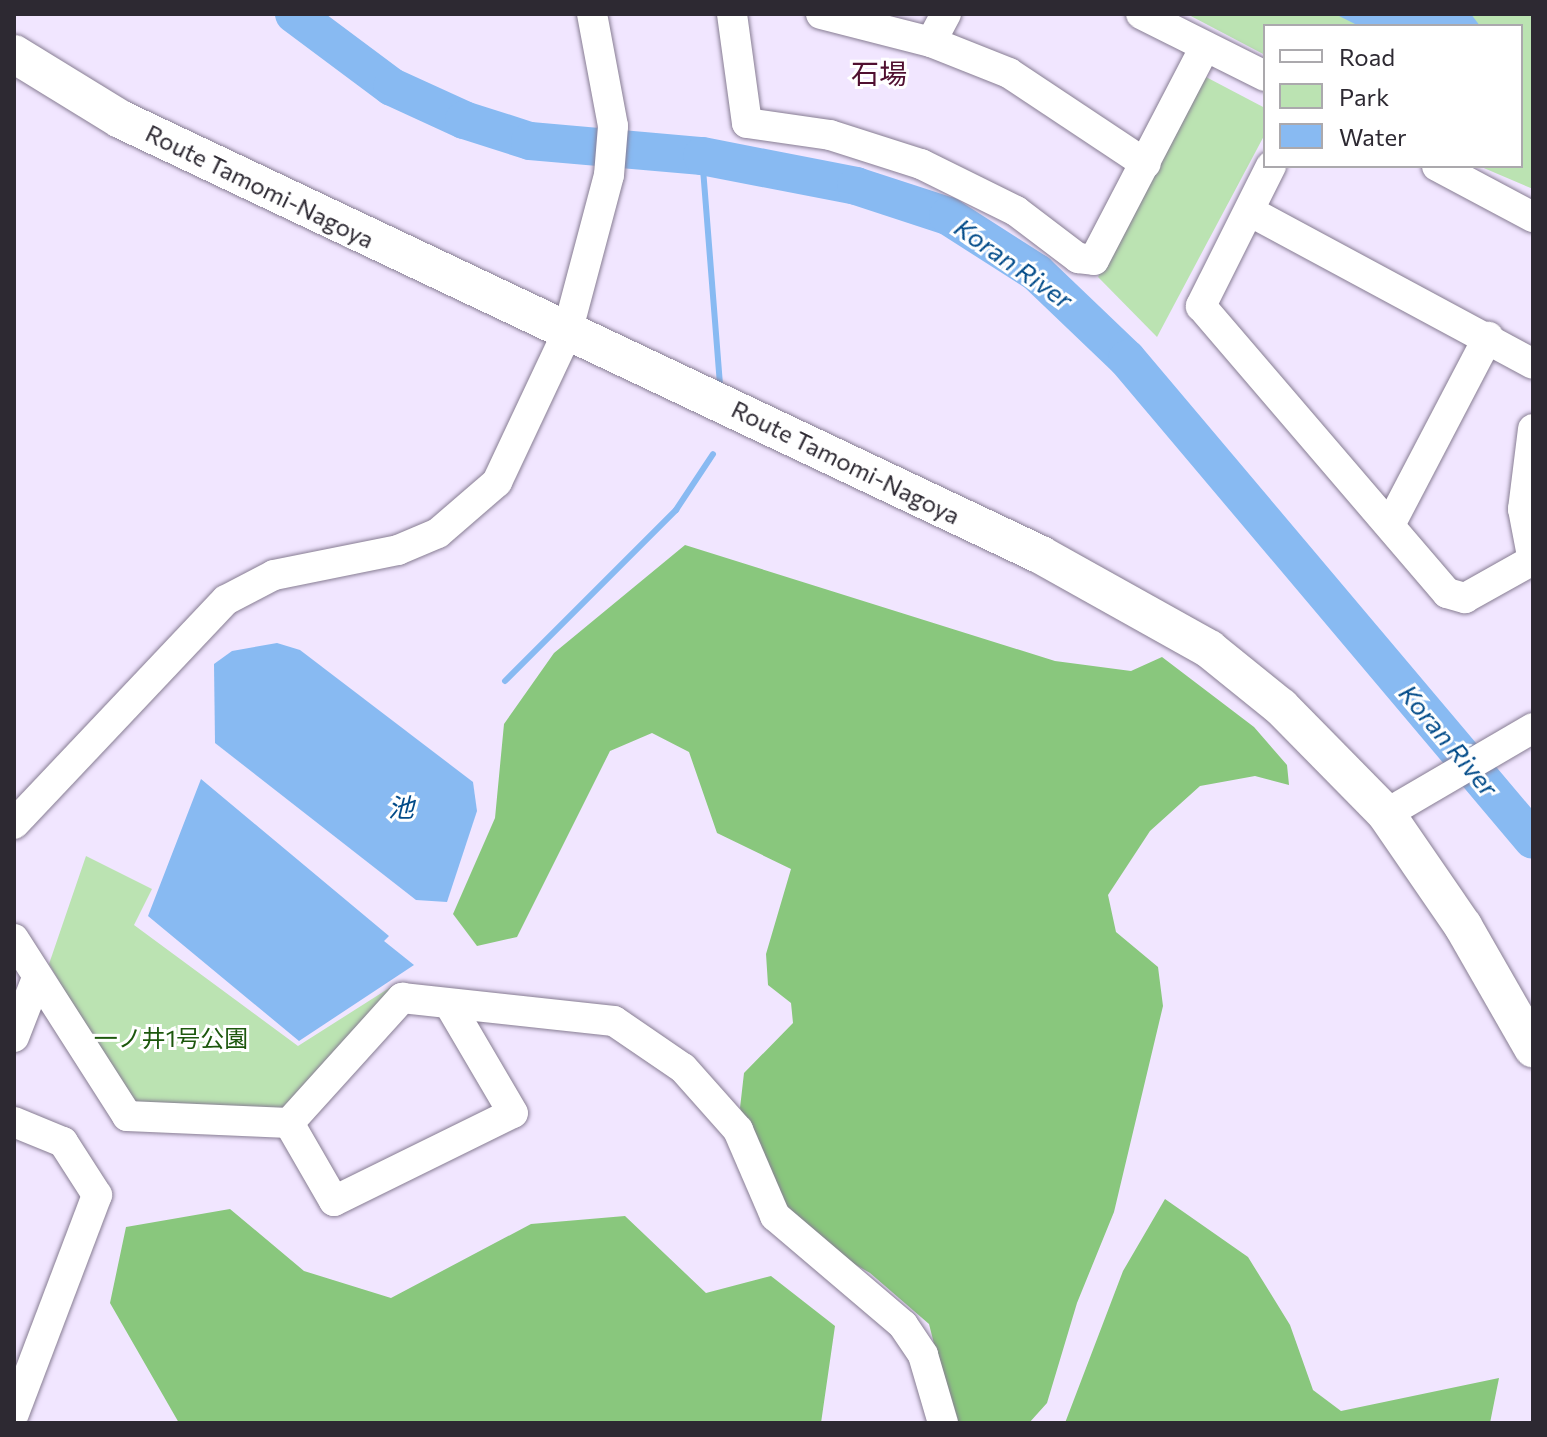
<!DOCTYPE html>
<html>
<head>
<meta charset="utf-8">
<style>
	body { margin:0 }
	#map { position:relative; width:1547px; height:1437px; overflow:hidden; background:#f1e6ff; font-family:Commissioner,"Noto Sans JP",sans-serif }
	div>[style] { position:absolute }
	.green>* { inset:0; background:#bbe3b2 }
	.forest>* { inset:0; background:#89c77d }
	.water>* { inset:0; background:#88baf2 }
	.stream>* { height:6px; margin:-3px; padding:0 3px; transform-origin:3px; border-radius:3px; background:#88baf2 }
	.river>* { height:38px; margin:-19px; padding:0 19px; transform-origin:19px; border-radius:19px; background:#88baf2 }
	.roads { filter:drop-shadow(0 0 2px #877d93) drop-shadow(0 0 2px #877d93) }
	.minor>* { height:30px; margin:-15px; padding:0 15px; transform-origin:15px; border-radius:15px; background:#fff }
	.major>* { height:38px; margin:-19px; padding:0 19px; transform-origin:19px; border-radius:19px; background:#fff }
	span { translate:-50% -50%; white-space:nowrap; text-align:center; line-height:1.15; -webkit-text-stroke:6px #fff; paint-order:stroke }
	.street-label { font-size:24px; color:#2d2932 }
	.park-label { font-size:24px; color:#1c570d }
	.water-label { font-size:26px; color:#024b89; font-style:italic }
	.quarter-label { font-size:28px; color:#500f30 }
	.frame { position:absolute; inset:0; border:16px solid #2d2932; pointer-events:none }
	.legend { position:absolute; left:1263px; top:24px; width:260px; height:144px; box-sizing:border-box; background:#fff; border:2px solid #aba9ad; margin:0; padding:10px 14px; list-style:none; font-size:24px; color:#2d2932 }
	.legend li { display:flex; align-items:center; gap:16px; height:40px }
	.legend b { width:40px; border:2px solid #aba9ad }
</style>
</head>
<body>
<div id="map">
	<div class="green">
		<i style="clip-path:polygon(1187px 14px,1533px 14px,1533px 189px,1479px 166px,1521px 166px,1521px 26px,1265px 26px,1265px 55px)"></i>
		<i style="clip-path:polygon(1206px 77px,1265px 108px,1265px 134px,1157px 337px,1098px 277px)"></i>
		<i style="clip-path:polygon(86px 856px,152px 889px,134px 925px,298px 1046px,394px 985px,284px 1109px,131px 1104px,49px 964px)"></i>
	</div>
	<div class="forest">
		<i style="clip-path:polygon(685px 545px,1055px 661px,1131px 671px,1162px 657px,1254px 727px,1287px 765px,1289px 785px,1255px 776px,1200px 786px,1150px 831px,1108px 895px,1116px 932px,1158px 967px,1163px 1006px,1114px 1212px,1077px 1303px,1047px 1403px,1029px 1423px,954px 1423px,929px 1324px,870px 1273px,791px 1228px,740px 1108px,744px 1073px,793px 1023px,791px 1003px,768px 985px,766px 954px,791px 869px,717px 833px,689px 752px,652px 733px,610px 751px,517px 937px,477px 946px,453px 914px,495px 818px,504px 724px,554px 653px)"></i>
		<i style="clip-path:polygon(1165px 1199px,1248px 1257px,1290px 1325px,1313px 1390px,1341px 1411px,1499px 1378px,1490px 1423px,1065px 1423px,1123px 1271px)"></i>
		<i style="clip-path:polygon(230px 1209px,304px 1271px,391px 1298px,531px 1224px,625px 1216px,706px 1293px,771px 1276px,835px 1326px,821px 1423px,179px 1423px,110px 1303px,126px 1227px)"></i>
	</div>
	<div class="water">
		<i style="clip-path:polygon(1335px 14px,1471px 14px,1480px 26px,1359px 26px)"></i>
		<i style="clip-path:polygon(277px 643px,300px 650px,473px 782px,477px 811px,447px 902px,416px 900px,215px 743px,214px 664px,232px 651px)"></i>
		<i style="clip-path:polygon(201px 779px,389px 936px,384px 941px,414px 965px,299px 1041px,148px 916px)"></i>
	</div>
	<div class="stream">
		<i style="left:702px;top:156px;width:232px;rotate:85.5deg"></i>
		<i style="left:505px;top:681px;width:242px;rotate:-45deg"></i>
		<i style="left:676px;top:510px;width:67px;rotate:-56.5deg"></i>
	</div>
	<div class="river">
		<i style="left:294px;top:14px;width:122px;rotate:36.7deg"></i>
		<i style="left:392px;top:87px;width:79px;rotate:24.6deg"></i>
		<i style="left:464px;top:120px;width:69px;rotate:17.7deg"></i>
		<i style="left:530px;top:141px;width:173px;rotate:5deg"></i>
		<i style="left:702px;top:156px;width:157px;rotate:11deg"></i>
		<i style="left:856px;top:186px;width:97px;rotate:18.1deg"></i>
		<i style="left:948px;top:216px;width:106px;rotate:32.6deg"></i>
		<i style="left:1037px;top:273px;width:124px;rotate:43.7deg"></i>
		<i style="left:1127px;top:359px;width:629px;rotate:49.83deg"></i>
	</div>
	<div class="roads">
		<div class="minor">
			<i style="left:732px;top:14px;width:110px;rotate:82.2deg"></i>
			<i style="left:747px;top:123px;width:84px;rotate:8.2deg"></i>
			<i style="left:830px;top:135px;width:96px;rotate:17.7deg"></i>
			<i style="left:921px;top:164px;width:106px;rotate:26.3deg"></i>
			<i style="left:1016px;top:211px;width:78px;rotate:37.2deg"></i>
			<i style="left:1078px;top:258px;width:16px;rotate:7deg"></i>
			<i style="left:1094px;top:260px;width:240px;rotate:-62.5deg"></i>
			<i style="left:821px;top:14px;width:114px;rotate:14.3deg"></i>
			<i style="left:931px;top:42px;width:84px;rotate:21.7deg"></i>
			<i style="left:1009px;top:73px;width:164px;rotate:33.6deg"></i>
			<i style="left:1141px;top:14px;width:139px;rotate:26.6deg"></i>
			<i style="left:931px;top:42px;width:32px;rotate:-62deg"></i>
			<i style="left:1271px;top:166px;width:157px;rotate:116.6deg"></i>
			<i style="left:1201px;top:306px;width:378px;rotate:49.4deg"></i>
			<i style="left:1447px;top:593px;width:19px;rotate:16deg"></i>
			<i style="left:1465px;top:598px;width:78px;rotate:-29.2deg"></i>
			<i style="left:1437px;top:166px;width:109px;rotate:28deg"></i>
			<i style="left:1251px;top:212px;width:320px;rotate:28.3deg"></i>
			<i style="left:1533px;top:429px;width:81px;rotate:97.1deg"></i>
			<i style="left:1523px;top:509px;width:53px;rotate:79.1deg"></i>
			<i style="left:1392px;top:521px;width:208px;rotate:-62.4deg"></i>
			<i style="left:1386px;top:814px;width:170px;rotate:-30.3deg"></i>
			<i style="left:14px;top:824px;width:308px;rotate:-46.6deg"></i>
			<i style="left:226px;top:600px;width:54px;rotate:-27.5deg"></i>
			<i style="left:274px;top:575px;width:126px;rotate:-11.4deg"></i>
			<i style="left:398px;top:550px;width:43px;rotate:-23deg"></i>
			<i style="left:438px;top:533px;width:78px;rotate:-40.8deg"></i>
			<i style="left:497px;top:482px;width:165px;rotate:-64.8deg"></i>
			<i style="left:567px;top:333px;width:163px;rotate:-75.1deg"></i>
			<i style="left:609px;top:175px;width:49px;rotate:-85.3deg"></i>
			<i style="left:613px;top:126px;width:114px;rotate:-100.6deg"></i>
			<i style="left:14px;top:939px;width:210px;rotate:57.4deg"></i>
			<i style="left:127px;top:1116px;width:162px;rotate:2.5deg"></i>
			<i style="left:289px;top:1123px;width:169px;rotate:-47.9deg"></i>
			<i style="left:402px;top:998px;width:213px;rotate:6.2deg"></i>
			<i style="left:614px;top:1021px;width:83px;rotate:34.3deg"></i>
			<i style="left:683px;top:1068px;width:83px;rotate:48.4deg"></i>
			<i style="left:738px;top:1130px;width:94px;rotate:66.7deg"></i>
			<i style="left:775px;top:1216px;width:168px;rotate:40.4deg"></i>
			<i style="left:903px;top:1325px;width:36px;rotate:56deg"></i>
			<i style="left:923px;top:1355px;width:71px;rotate:73.6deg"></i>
			<i style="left:14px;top:1037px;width:63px;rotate:-68.7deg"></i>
			<i style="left:14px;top:1122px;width:53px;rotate:22.2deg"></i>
			<i style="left:63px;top:1142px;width:63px;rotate:57.3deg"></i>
			<i style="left:97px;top:1195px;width:234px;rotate:110.8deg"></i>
			<i style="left:289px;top:1123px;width:90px;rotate:60deg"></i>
			<i style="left:334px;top:1201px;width:199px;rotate:-26.2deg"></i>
			<i style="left:513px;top:1113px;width:126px;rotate:-120.4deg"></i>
		</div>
		<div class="major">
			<i style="left:14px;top:54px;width:124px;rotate:31.5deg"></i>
			<i style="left:120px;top:119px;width:1019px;rotate:25.33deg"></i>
			<i style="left:1041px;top:555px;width:193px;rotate:29.2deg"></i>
			<i style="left:1209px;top:649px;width:92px;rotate:38.9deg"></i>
			<i style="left:1281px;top:707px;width:150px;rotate:45.5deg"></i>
			<i style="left:1386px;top:814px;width:136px;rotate:55.5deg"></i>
			<i style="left:1463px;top:926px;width:141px;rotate:60.2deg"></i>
		</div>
	</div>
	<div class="street-label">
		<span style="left:260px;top:186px;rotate:26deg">Route Tamomi-Nagoya</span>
		<span style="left:846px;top:462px;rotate:26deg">Route Tamomi-Nagoya</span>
	</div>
	<div class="park-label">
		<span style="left:171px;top:1038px">一ノ井1号公園</span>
	</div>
	<div class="water-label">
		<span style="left:1014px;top:263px;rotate:35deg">Koran River</span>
		<span style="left:1449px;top:740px;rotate:50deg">Koran River</span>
		<span style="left:401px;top:807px">池</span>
	</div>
	<div class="quarter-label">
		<span style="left:879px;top:73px">石場</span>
	</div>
	<div class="frame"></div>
	<ul class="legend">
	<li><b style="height:10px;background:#fff"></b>Road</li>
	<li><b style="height:22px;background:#bbe3b2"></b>Park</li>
	<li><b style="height:22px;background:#88baf2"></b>Water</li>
	</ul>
</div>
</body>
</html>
